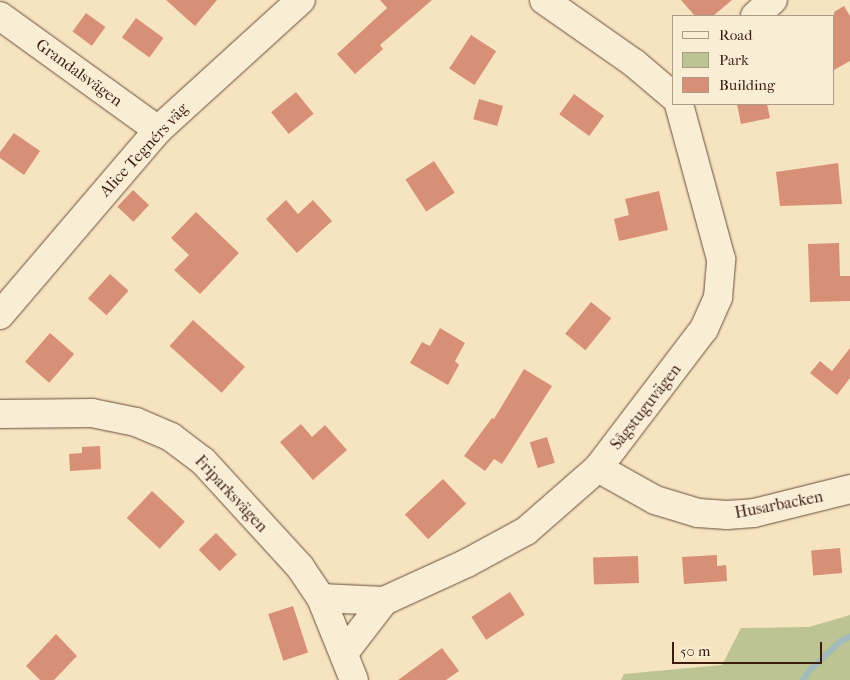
<!DOCTYPE html>
<html>
<head>
<meta charset="utf-8">
<style>
	body { margin:0 }
	#map { position:relative; width:850px; height:680px; overflow:hidden; background:#f6e3c0; font-family:"IM FELL French Canon",serif }
	div>[style] { position:absolute }
	.green>* { inset:0; background:#bcc493 }
	.stream>* { height:6px; margin:-3px; padding:0 3px; transform-origin:3px; border-radius:3px; background:#a1bbbd }
	.building>* { inset:0; background:#d79076; transform-origin:0 0 }
	.roads { filter:drop-shadow(0 0 1px #6a4e3a) drop-shadow(0 0 1px #6a4e3a) }
	.minor>* { height:28px; margin:-14px; padding:0 14px; transform-origin:14px; border-radius:14px; background:#f9edd6 }
	span { translate:-50% -50%; white-space:nowrap; text-align:center; line-height:1.15; -webkit-text-stroke:4.5px #f9edd6; paint-order:stroke }
	.street-label { font-size:16px; color:#3b1c0d }
	.legend { position:absolute; left:672px; top:15px; width:162px; height:90px; box-sizing:border-box; background:#f9edd6; border:1px solid #ad9986; margin:0; padding:6px 9px; list-style:none; font-size:15px; color:#3b1c0d }
	.legend li { display:flex; align-items:center; gap:10px; height:25px }
	.legend b { width:25px; border:1px solid #ad9986 }
	.scale { position:absolute; left:672px; top:642px; width:150px; height:22px; box-sizing:border-box; border:2px solid #3b1c0d; border-top:0; padding-left:6px; font-size:15px; line-height:18px; white-space:nowrap; color:#3b1c0d; -webkit-text-stroke:4px #f9edd6; paint-order:stroke }
</style>
</head>
<body>
<div id="map">
	<div class="green">
		<i style="clip-path:polygon(850px 615px,850px 680px,621px 680px,624px 674px,722px 665px,741px 628px,809px 627px)"></i>
	</div>
	<div class="stream">
		<i style="left:803px;top:680px;width:11px;rotate:-56deg"></i>
		<i style="left:809px;top:671px;width:44px;rotate:-43.2deg"></i>
		<i style="left:841px;top:641px;width:10px;rotate:-24deg"></i>
	</div>
	<div class="building">
		<i style="clip-path:polygon(166px 0,217px 0,195px 26px)"></i>
		<i style="clip-path:polygon(380px 0,432px 0,380px 45px,383px 49px,355px 74px,337px 54px,387px 8px)"></i>
		<i style="clip-path:polygon(681px 0,732px 0,713px 16px,695px 16px)"></i>
		<i style="clip-path:polygon(844px 6px,850px 16px,850px 61px,834px 70px,834px 12px)"></i>
		<i style="left:86px;top:13px;width:24px;height:23px;rotate:36deg"></i>
		<i style="left:136px;top:18px;width:34px;height:24px;rotate:36deg"></i>
		<i style="left:471px;top:35px;width:30px;height:40px;rotate:33deg"></i>
		<i style="left:296px;top:92px;width:28px;height:32px;rotate:51deg"></i>
		<i style="left:574px;top:94px;width:37px;height:25px;rotate:36deg"></i>
		<i style="left:479px;top:99px;width:25px;height:21px;rotate:16deg"></i>
		<i style="clip-path:polygon(737px 104px,767px 104px,770px 118px,741px 124px)"></i>
		<i style="clip-path:polygon(14px 133px,40px 151px,24px 175px,0 158px,0 152px)"></i>
		<i style="left:434px;top:161px;width:38px;height:34px;rotate:57deg"></i>
		<i style="clip-path:polygon(838px 163px,842px 204px,780px 206px,776px 172px)"></i>
		<i style="left:133px;top:190px;width:22px;height:23px;rotate:43deg"></i>
		<i style="clip-path:polygon(659px 191px,668px 230px,619px 241px,614px 219px,629px 215px,625px 199px)"></i>
		<i style="clip-path:polygon(286px 200px,298px 214px,313px 200px,332px 221px,297px 253px,266px 219px)"></i>
		<i style="clip-path:polygon(196px 212px,239px 253px,200px 294px,174px 270px,189px 255px,171px 238px)"></i>
		<i style="clip-path:polygon(839px 243px,840px 276px,850px 276px,850px 301px,810px 302px,808px 244px)"></i>
		<i style="left:110px;top:274px;width:25px;height:33px;rotate:42deg"></i>
		<i style="left:591px;top:302px;width:26px;height:41px;rotate:39deg"></i>
		<i style="left:193px;top:320px;width:70px;height:35px;rotate:42deg"></i>
		<i style="clip-path:polygon(440px 328px,465px 343px,455px 361px,459px 365px,448px 385px,410px 363px,422px 342px,430px 346px)"></i>
		<i style="left:50px;top:333px;width:32px;height:38px;rotate:41deg"></i>
		<i style="clip-path:polygon(850px 348px,850px 378px,837px 395px,810px 373px,820px 361px,832px 371px)"></i>
		<i style="clip-path:polygon(524px 369px,552px 386px,502px 464px,494px 459px,485px 471px,464px 456px,492px 418px,494px 419px)"></i>
		<i style="clip-path:polygon(301px 424px,312px 437px,325px 425px,347px 450px,313px 480px,280px 442px)"></i>
		<i style="left:547px;top:437px;width:27px;height:18px;rotate:73deg"></i>
		<i style="clip-path:polygon(100px 446px,101px 469px,70px 471px,69px 454px,82px 453px,82px 447px)"></i>
		<i style="left:443px;top:479px;width:34px;height:52px;rotate:47deg"></i>
		<i style="left:152px;top:491px;width:45px;height:37px;rotate:43deg"></i>
		<i style="left:216px;top:533px;width:30px;height:24px;rotate:46deg"></i>
		<i style="left:840px;top:548px;width:25px;height:29px;rotate:85deg"></i>
		<i style="clip-path:polygon(717px 555px,717px 566px,726px 565px,727px 581px,684px 584px,682px 557px)"></i>
		<i style="left:638px;top:556px;width:27px;height:45px;rotate:88deg"></i>
		<i style="left:510px;top:592px;width:27px;height:46px;rotate:57deg"></i>
		<i style="left:293px;top:606px;width:49px;height:26px;rotate:72deg"></i>
		<i style="clip-path:polygon(56px 634px,77px 656px,54px 680px,40px 680px,26px 666px)"></i>
		<i style="clip-path:polygon(442px 648px,459px 671px,446px 680px,398px 680px)"></i>
	</div>
	<div class="roads">
		<div class="minor">
			<i style="left:544px;top:0;width:110px;rotate:35deg"></i>
			<i style="left:634px;top:63px;width:52px;rotate:40.4deg"></i>
			<i style="left:0;top:16px;width:195px;rotate:35.8deg"></i>
			<i style="left:755px;top:16px;width:24px;rotate:-42deg"></i>
			<i style="left:0;top:315px;width:243px;rotate:-49.5deg"></i>
			<i style="left:158px;top:130px;width:193px;rotate:-42.3deg"></i>
			<i style="left:0;top:414px;width:92px;rotate:-0.6deg"></i>
			<i style="left:92px;top:413px;width:45px;rotate:11.6deg"></i>
			<i style="left:136px;top:422px;width:38px;rotate:23deg"></i>
			<i style="left:171px;top:437px;width:40px;rotate:37deg"></i>
			<i style="left:203px;top:461px;width:144px;rotate:47.5deg"></i>
			<i style="left:300px;top:567px;width:37px;rotate:56deg"></i>
			<i style="left:321px;top:598px;width:88px;rotate:68.1deg"></i>
			<i style="left:598px;top:468px;width:65px;rotate:29.3deg"></i>
			<i style="left:655px;top:500px;width:45px;rotate:16.8deg"></i>
			<i style="left:698px;top:513px;width:29px;rotate:4deg"></i>
			<i style="left:727px;top:515px;width:27px;rotate:-4deg"></i>
			<i style="left:754px;top:513px;width:99px;rotate:-14deg"></i>
			<i style="left:321px;top:598px;width:63px;rotate:2.7deg"></i>
			<i style="left:344px;top:653px;width:66px;rotate:-52.4deg"></i>
			<i style="left:384px;top:601px;width:91px;rotate:-24.6deg"></i>
			<i style="left:467px;top:563px;width:67px;rotate:-28.5deg"></i>
			<i style="left:526px;top:531px;width:96px;rotate:-41.2deg"></i>
			<i style="left:598px;top:468px;width:175px;rotate:-52.7deg"></i>
			<i style="left:704px;top:329px;width:35px;rotate:-66deg"></i>
			<i style="left:718px;top:297px;width:38px;rotate:-85deg"></i>
			<i style="left:721px;top:259px;width:161px;rotate:-105.2deg"></i>
		</div>
	</div>
	<div class="street-label">
		<span style="left:79px;top:73px;rotate:36deg">Grandalsvägen</span>
		<span style="left:144px;top:150px;rotate:-47deg">Alice Tegnérs väg</span>
		<span style="left:646px;top:407px;rotate:-52deg">Sågstuguvägen</span>
		<span style="left:231px;top:494px;rotate:47deg">Friparksvägen</span>
		<span style="left:779px;top:505px;rotate:-11deg">Husarbacken</span>
	</div>
	<ul class="legend">
	<li><b style="height:6px;background:#f9edd6"></b>Road</li>
	<li><b style="height:14px;background:#bcc493"></b>Park</li>
	<li><b style="height:14px;background:#d79076"></b>Building</li>
	</ul>
	<div class="scale">50 m</div>
</div>
</body>
</html>
